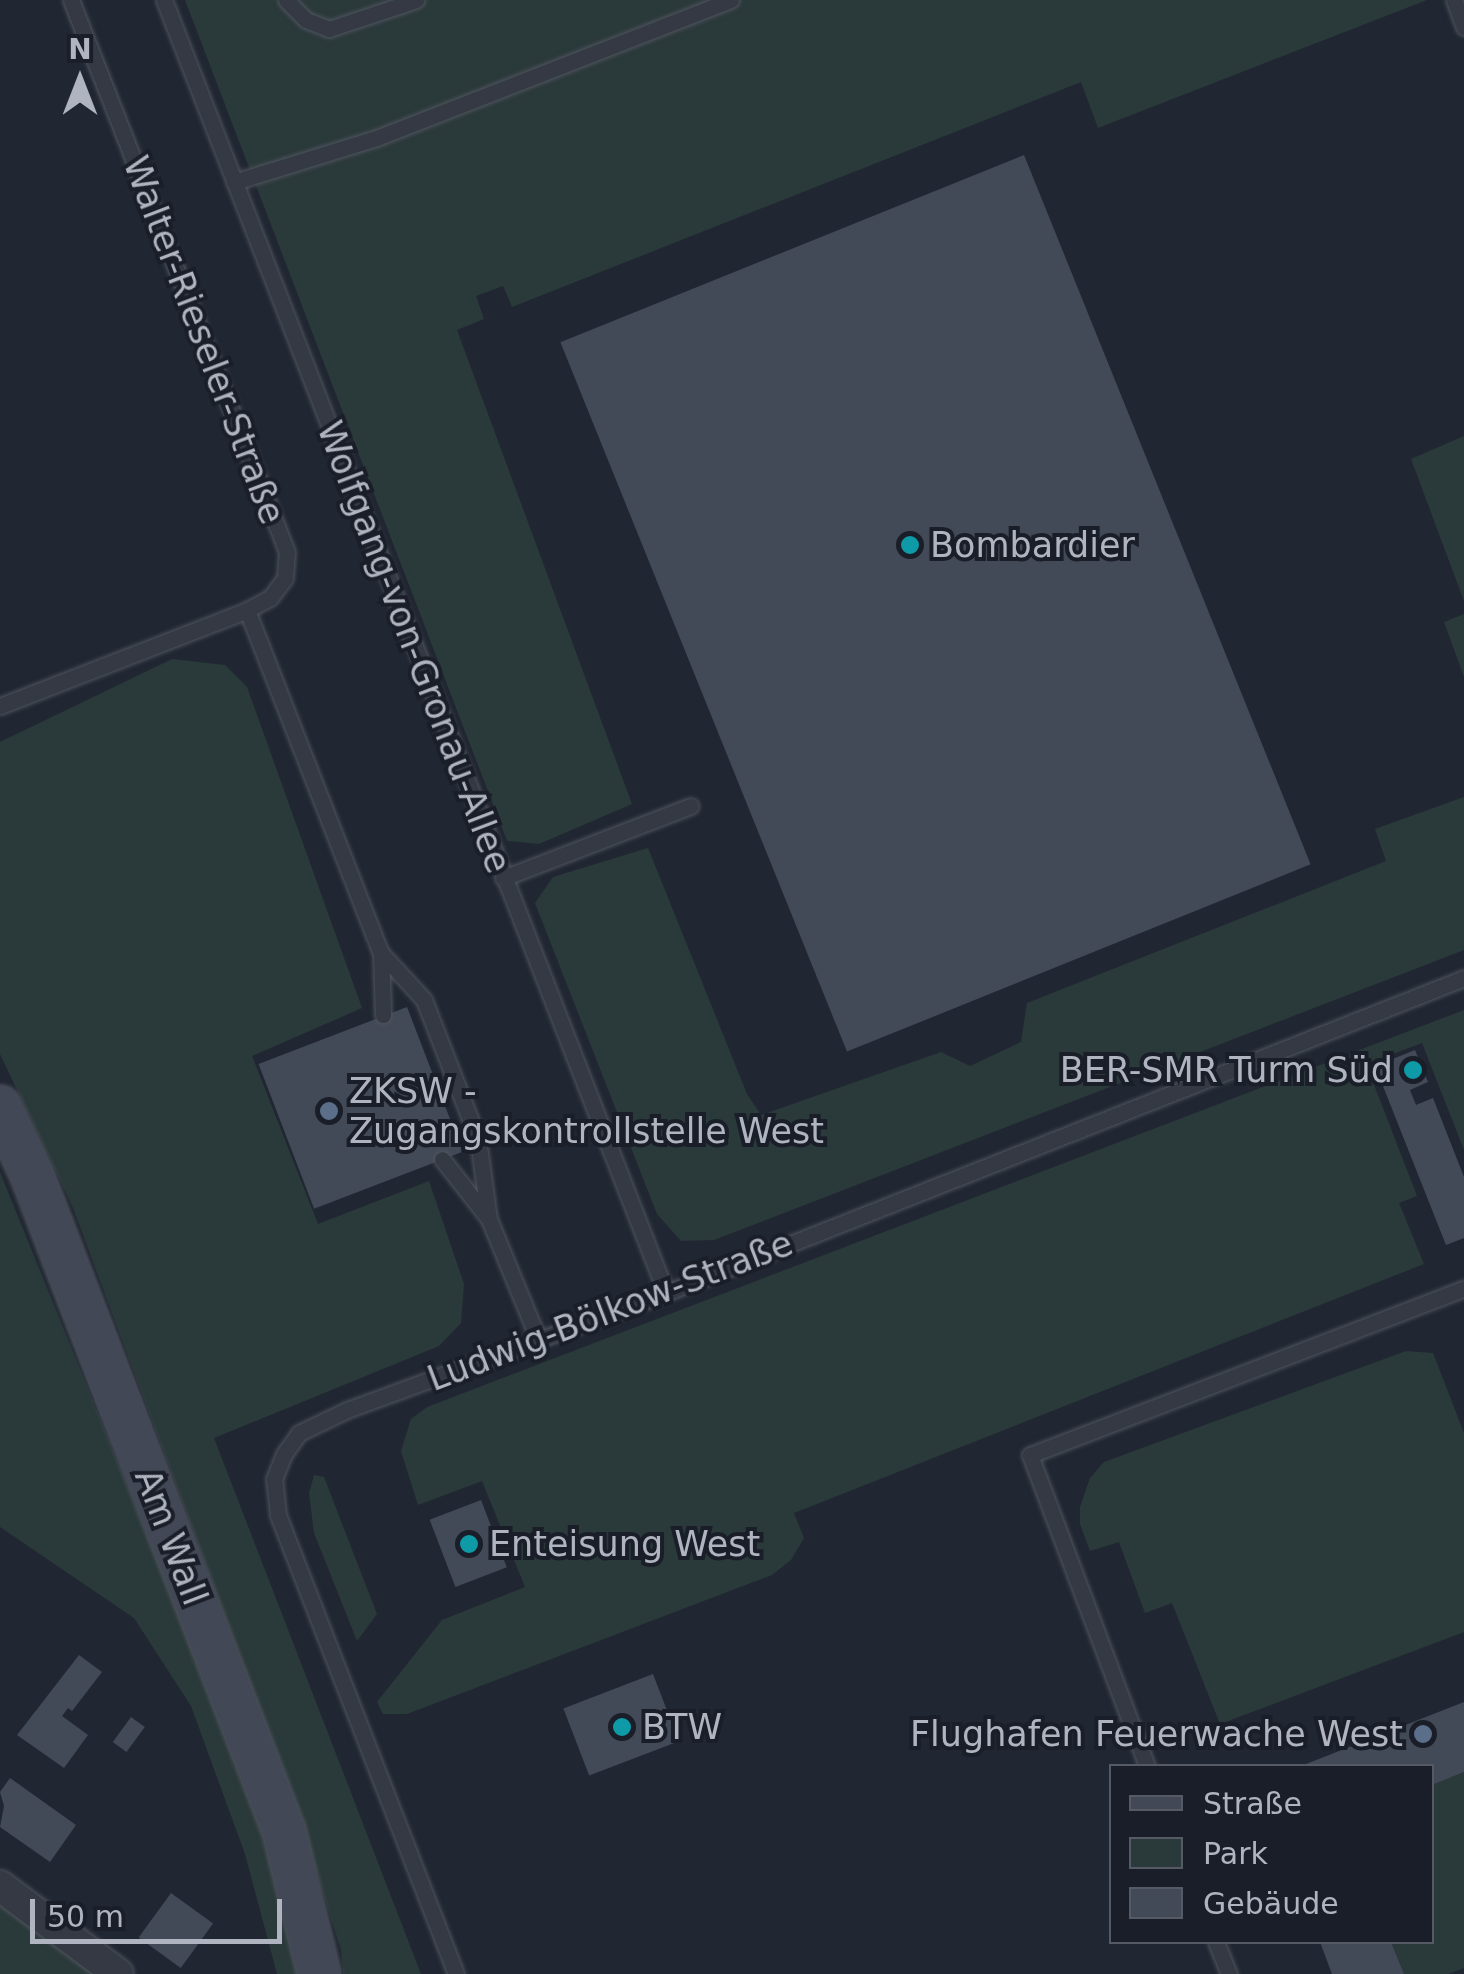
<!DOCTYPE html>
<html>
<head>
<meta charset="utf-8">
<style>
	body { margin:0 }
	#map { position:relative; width:1464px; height:1974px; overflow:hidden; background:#212732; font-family:"DejaVu Sans",sans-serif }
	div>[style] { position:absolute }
	.green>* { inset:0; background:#2a393a }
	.building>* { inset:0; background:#434a57; transform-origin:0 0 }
	.roads { filter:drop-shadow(0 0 2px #4f545e) drop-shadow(0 0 2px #4f545e) }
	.lane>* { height:15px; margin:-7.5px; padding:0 7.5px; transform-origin:7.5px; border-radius:7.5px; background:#343943 }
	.street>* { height:30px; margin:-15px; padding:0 15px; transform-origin:15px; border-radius:15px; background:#343943 }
	.secondary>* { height:42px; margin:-21px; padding:0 21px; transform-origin:21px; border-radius:21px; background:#434856 }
	.dots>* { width:28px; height:28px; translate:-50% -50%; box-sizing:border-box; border:5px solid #1a1e28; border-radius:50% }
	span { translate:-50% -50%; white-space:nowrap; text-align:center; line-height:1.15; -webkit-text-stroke:8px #1a1e28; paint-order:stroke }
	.street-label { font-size:35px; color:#afb4c0 }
	.poi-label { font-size:35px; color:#afb4c0 }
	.left { translate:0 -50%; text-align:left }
	.right { translate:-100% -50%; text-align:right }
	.legend { position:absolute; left:1109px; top:1764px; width:325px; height:180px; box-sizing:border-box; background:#1a1e28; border:2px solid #565a65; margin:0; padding:12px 18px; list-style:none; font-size:30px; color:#afb4c0 }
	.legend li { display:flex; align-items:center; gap:20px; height:50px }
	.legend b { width:50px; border:2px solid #565a65 }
	.north { position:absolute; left:30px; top:30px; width:100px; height:100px; -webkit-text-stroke:8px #1a1e28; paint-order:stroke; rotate:0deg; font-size:28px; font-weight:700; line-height:40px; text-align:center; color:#afb4c0 }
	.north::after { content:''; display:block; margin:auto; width:35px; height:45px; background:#afb4c0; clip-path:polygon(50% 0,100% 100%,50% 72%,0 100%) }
	.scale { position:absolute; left:30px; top:1899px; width:252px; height:45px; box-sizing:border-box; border:5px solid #afb4c0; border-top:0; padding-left:12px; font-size:30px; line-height:35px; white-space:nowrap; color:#afb4c0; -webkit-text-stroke:8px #1a1e28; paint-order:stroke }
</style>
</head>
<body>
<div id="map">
	<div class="green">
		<i style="clip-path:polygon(185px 0,1427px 0,1098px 128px,1081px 82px,512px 307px,503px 286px,476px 296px,484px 319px,457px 330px,632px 804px,539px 844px,507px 841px)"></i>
		<i style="clip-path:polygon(1464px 436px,1464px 601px,1411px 459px)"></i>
		<i style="clip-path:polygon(1464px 614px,1464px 677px,1444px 622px)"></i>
		<i style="clip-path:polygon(172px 659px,225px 665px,247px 687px,362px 1008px,252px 1056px,318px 1224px,429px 1181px,464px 1284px,461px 1323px,439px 1346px,214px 1438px,421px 1974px,343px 1974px,341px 1950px,295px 1806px,73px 1208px,0 1054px,0 742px)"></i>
		<i style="clip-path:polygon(1464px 797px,1464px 950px,714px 1240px,681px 1241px,657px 1214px,535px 903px,553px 877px,648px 848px,747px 1094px,761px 1115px,941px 1052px,970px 1066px,1021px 1042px,1027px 1003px,1386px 861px,1375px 829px)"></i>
		<i style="clip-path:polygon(1464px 1010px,1464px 1150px,1422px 1043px,1366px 1064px,1417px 1196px,1399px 1203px,1424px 1264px,794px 1513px,804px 1538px,791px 1560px,772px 1575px,407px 1714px,383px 1714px,377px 1702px,442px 1620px,525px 1587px,482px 1481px,418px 1505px,401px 1451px,411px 1419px,427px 1407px)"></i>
		<i style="clip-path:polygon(0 1172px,279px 1860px,301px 1974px,277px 1974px,245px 1854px,191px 1706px,134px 1618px,0 1527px)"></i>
		<i style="clip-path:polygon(1406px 1351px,1433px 1353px,1464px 1433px,1464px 1632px,1220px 1724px,1172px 1603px,1145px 1613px,1119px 1542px,1090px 1551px,1080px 1524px,1080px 1507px,1090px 1478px,1104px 1462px)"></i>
		<i style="clip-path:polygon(314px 1475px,324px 1477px,377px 1614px,357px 1641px,314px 1533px,309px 1493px)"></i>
		<i style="clip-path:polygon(1464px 1772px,1464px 1968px,1448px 1974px,1404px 1974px,1391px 1942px,1432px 1942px,1432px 1785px)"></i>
		<i style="clip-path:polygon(0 1886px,127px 1974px,0 1974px)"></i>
	</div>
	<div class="building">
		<i style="left:1024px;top:155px;width:765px;height:500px;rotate:68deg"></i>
		<i style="left:407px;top:1007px;width:155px;height:159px;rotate:69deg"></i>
		<i style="clip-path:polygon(1415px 1050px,1428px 1082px,1410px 1090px,1416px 1105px,1433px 1098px,1464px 1177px,1464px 1238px,1446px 1245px,1375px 1066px)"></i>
		<i style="left:481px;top:1500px;width:72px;height:55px;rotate:69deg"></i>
		<i style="clip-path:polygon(79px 1655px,102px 1672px,72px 1711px,68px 1708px,62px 1716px,88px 1735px,64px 1768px,17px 1735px)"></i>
		<i style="left:653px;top:1674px;width:72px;height:96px;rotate:69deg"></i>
		<i style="clip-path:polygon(1464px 1702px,1464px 1772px,1432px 1785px,1432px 1766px,1301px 1766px)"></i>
		<i style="left:131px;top:1717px;width:17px;height:31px;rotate:36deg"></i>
		<i style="clip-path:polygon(10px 1778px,76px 1825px,50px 1862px,0 1827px,4px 1806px,0 1792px)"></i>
		<i style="left:171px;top:1893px;width:52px;height:55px;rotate:36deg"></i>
		<i style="clip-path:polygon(1320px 1942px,1391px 1942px,1404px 1974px,1332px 1974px)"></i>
	</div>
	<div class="roads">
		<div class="lane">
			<i style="left:164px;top:0;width:1387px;rotate:68.78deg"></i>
			<i style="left:286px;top:0;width:28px;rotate:45deg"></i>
			<i style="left:306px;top:20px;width:25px;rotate:21deg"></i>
			<i style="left:329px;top:29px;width:92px;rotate:-18.4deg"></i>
			<i style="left:1454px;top:0;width:29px;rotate:70deg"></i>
			<i style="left:234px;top:182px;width:152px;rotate:-17.2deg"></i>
			<i style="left:379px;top:137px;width:378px;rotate:-21.3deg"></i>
			<i style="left:247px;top:610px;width:368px;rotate:68.7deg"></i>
			<i style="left:0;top:706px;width:265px;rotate:-21.2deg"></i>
			<i style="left:247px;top:610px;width:26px;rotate:-28deg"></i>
			<i style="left:270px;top:598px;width:25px;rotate:-53deg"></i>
			<i style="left:285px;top:578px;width:26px;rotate:-86deg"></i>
			<i style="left:287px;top:552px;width:593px;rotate:-111.37deg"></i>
			<i style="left:503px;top:878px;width:201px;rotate:-21deg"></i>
			<i style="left:383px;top:1015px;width:62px;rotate:-91.8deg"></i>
			<i style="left:381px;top:953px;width:64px;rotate:47.5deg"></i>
			<i style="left:424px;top:1000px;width:149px;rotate:68.8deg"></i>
			<i style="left:478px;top:1139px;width:81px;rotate:82.2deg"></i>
			<i style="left:489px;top:1219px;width:76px;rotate:-128.1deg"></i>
			<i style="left:489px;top:1219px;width:132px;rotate:67.7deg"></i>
			<i style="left:1147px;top:1766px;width:332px;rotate:-110.6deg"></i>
			<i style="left:1030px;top:1455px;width:465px;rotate:-21deg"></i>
			<i style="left:1216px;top:1942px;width:35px;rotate:68deg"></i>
			<i style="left:456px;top:1974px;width:492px;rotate:-111.2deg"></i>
			<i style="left:278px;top:1515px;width:36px;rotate:-96deg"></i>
			<i style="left:274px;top:1479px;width:27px;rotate:-68deg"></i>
			<i style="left:284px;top:1454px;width:26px;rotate:-54deg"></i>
			<i style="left:299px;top:1433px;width:53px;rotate:-25.6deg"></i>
			<i style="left:347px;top:1410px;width:340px;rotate:-20.1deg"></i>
			<i style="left:666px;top:1293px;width:858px;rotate:-21.54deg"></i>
		</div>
		<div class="street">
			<i style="left:0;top:1886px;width:147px;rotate:36.7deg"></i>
		</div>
		<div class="secondary">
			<i style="left:0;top:1107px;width:75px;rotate:64.8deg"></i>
			<i style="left:32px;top:1175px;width:703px;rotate:68.99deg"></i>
			<i style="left:284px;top:1831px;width:147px;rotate:76.2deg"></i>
		</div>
	</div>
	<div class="dots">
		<i style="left:910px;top:545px;background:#0f9aa8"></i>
		<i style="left:1413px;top:1070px;background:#0f9aa8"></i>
		<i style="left:329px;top:1111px;background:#5c6f8a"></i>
		<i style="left:469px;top:1544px;background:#0f9aa8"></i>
		<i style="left:622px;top:1727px;background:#0f9aa8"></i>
		<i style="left:1423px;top:1734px;background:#5c6f8a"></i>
	</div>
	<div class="street-label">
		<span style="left:204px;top:340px;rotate:69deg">Walter-Rieseler-Straße</span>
		<span style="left:414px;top:647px;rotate:69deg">Wolfgang-von-Gronau-Allee</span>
		<span style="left:610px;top:1311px;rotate:-21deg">Ludwig-Bölkow-Straße</span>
		<span style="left:171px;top:1537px;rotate:69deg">Am Wall</span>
	</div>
	<div class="poi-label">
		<span class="left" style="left:930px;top:545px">Bombardier</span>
		<span class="right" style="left:1393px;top:1070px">BER-SMR Turm Süd</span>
		<span class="left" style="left:349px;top:1111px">ZKSW -<br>Zugangskontrollstelle West</span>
		<span class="left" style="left:489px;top:1544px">Enteisung West</span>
		<span class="left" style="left:642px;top:1727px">BTW</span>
		<span class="right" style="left:1403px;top:1734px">Flughafen Feuerwache West</span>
	</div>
	<ul class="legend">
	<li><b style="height:12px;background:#434856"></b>Straße</li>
	<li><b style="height:28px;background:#2a393a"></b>Park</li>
	<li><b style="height:28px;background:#434a57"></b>Gebäude</li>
	</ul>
	<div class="north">N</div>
	<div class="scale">50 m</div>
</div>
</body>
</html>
